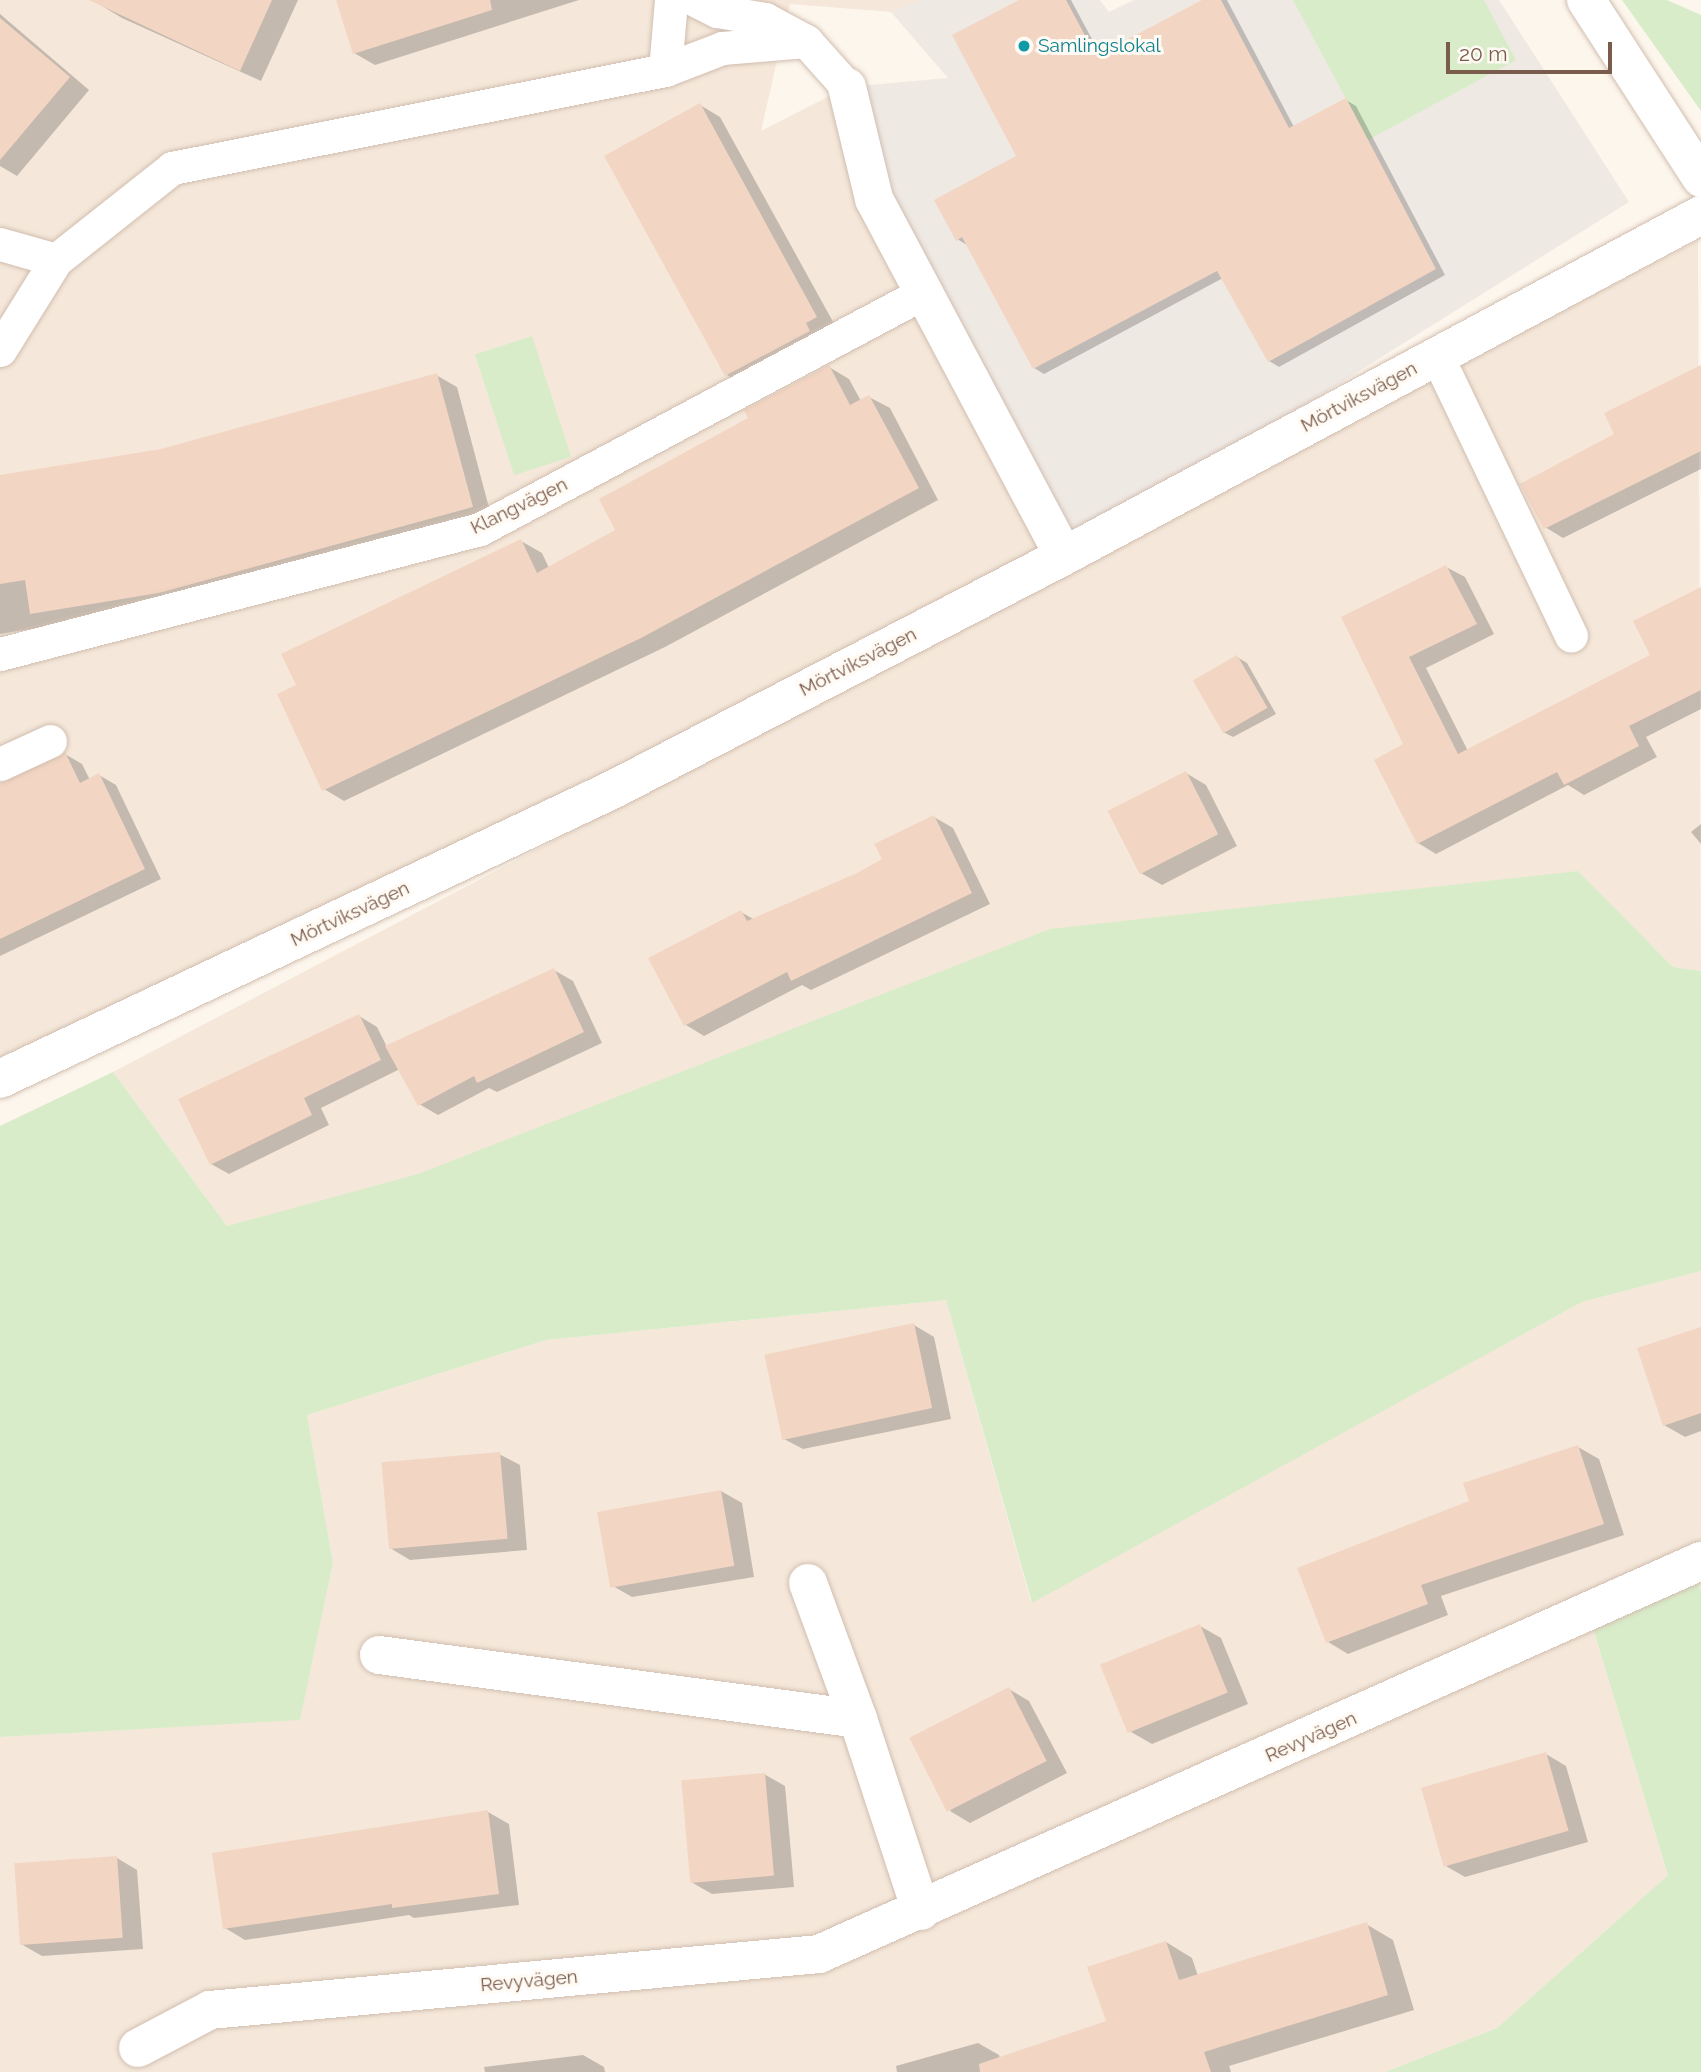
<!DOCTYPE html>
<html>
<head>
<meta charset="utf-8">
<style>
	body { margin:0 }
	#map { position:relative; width:1701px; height:2072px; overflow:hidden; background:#fdf6ec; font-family:Raleway,sans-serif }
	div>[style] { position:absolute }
	.residential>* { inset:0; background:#f5e8da }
	.industrial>* { inset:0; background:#efe9e4 }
	.green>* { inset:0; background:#d8ecc9; transform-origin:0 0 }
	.shadow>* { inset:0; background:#0003 }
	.building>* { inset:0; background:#f3d5c3; transform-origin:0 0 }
	.roads { filter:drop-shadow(0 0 2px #d1beb0) drop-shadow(0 0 2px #d1beb0) }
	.service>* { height:33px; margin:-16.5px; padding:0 16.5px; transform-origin:16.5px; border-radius:16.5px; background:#fff }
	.minor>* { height:38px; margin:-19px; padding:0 19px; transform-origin:19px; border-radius:19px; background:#fff }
	.dots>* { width:19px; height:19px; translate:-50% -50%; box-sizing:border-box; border:4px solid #fffaf3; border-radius:50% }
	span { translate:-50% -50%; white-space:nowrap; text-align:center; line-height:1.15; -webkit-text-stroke:6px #fffaf3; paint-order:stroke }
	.culture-label { font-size:19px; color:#0d838f }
	.left { translate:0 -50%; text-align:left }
	.street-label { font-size:19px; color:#7a5c4d }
	.scale { position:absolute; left:1446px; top:42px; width:166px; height:32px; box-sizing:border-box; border:4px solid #7a5c4d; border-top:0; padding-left:9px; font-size:21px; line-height:24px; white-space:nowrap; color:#7a5c4d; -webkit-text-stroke:5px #fffaf3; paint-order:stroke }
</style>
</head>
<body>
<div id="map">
	<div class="residential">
		<i style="clip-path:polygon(0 0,921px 0,891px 12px,790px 4px,761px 131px,847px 87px,1064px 556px,0 1079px)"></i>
		<i style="clip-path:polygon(1698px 240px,1701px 971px,1673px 967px,1577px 871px,227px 1226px,113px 1072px)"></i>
		<i style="clip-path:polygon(1701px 1271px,1701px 1591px,1691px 1566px,1588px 1612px,1668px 1875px,1497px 2028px,1385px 2072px,0 2072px,0 1737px,300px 1719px,333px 1563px,307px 1415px,546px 1340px,946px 1300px,1031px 1602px,1582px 1302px)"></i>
	</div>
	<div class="industrial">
		<i style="clip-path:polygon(921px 0,1100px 0,1109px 12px,1134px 0,1499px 0,1629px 202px,1064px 556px,923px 293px,847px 87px,948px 78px,891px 12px)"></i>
	</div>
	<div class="green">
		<i style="clip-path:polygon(1293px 0,1484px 0,1516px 60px,1368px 140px)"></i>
		<i style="clip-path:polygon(1622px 0,1667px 0,1701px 15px,1701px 111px)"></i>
		<i style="left:532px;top:336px;width:127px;height:60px;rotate:72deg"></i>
		<i style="clip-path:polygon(1578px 871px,1673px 967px,1701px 971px,1701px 1271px,1582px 1302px,1032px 1603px,946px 1300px,546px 1340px,307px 1415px,333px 1563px,300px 1720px,0 1737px,0 1126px,113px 1072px,227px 1226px,418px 1174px,1050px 929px)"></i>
		<i style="clip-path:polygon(1691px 1566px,1701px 1591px,1701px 2072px,1385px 2072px,1497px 2028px,1668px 1875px,1588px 1612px)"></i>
	</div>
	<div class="shadow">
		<i style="clip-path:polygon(104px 0,298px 0,261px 81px,122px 18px,102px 6px)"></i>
		<i style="clip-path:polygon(337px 0,579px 0,375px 65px,354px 53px)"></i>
		<i style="clip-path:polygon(1022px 0,1071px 0,1101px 56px,1206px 0,1227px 0,1294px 127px,1346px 100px,1356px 106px,1445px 275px,1279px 367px,1269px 361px,1223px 278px,1044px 374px,1034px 368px,967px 245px,957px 239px,1019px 157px)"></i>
		<i style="clip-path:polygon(0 14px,89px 90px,17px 176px,0 166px)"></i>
		<i style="clip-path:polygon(700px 105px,720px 117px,837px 329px,747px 387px,727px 375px,607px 157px)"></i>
		<i style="clip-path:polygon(829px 367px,849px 379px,861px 401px,869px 397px,890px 408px,938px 500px,665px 647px,344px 801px,324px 789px,298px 686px,521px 541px,542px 553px,549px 568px,617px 530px,751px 419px)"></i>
		<i style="clip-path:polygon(1701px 367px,1701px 469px,1563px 538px,1545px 527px,1617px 434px)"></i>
		<i style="clip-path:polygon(436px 375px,457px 387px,492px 519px,180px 604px,0 634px,0 477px,161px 451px)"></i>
		<i style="clip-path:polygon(1446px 567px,1465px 577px,1494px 634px,1426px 668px,1468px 751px,1652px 656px,1701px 589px,1701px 709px,1646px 737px,1657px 757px,1584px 795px,1568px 785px,1436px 854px,1418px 843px,1406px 745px,1343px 618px)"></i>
		<i style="clip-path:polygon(1237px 657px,1247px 663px,1276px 714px,1233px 737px,1223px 732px)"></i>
		<i style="clip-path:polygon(65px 754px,82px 764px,90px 780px,99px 775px,116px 785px,161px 879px,0 956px,0 784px)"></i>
		<i style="clip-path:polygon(1186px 773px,1206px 785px,1237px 846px,1162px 885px,1141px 873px)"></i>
		<i style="clip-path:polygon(934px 817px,953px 828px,990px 904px,811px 990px,802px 985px,704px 1036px,686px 1025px,741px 912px,755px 920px,858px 874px,884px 860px)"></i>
		<i style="clip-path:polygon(1701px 824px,1701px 844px,1691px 832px)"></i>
		<i style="clip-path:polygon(554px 970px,573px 981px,602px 1043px,497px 1092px,489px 1088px,438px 1115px,419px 1104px,400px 1069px,321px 1108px,329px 1125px,229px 1174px,211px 1164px,359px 1016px,377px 1027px,387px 1047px)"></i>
		<i style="clip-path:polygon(914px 1325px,934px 1337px,951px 1419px,803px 1449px,782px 1438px)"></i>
		<i style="clip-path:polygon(1701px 1328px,1701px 1431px,1685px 1437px,1664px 1425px)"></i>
		<i style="clip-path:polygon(1578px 1447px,1599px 1459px,1624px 1535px,1441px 1596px,1448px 1615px,1348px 1654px,1328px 1642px,1471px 1502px)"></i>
		<i style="clip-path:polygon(499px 1454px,520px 1465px,527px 1550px,410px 1560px,390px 1548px)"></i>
		<i style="clip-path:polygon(721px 1491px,742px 1503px,754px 1577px,632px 1597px,611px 1585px)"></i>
		<i style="clip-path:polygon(1200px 1626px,1221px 1638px,1248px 1704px,1152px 1744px,1131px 1732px)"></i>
		<i style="clip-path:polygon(1009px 1689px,1029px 1701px,1067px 1773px,970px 1823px,950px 1811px)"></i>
		<i style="clip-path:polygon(1546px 1754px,1566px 1766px,1588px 1842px,1465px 1877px,1444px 1865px)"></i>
		<i style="clip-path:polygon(764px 1774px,785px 1786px,794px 1887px,712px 1894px,691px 1882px)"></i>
		<i style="clip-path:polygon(488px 1812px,509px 1824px,519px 1905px,414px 1918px,409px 1915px,245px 1940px,225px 1928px)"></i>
		<i style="clip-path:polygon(117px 1858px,137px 1870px,143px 1949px,42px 1956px,21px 1944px)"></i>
		<i style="clip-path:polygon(1366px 1924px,1393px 1940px,1414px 2010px,1229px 2066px,1231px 2072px,1072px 2072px,1166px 1942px,1192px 1958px,1198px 1976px)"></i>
		<i style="clip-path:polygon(978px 2043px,999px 2055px,1004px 2072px,897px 2072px,896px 2066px)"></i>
		<i style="clip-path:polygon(583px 2055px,604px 2067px,605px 2072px,485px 2072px,484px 2067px)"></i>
	</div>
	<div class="building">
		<i style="clip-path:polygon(89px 0,272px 0,240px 71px)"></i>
		<i style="clip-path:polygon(336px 0,490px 0,492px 10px,353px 54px)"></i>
		<i style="clip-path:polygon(1019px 0,1066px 0,1096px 56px,1202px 0,1221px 0,1289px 128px,1346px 98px,1436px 269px,1268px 362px,1217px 271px,1033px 369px,962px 237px,956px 241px,934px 200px,1016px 156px,952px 35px)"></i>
		<i style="clip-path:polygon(0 18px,70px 77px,0 160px)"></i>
		<i style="clip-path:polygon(700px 103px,817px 317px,806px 323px,810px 331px,725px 376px,604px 156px)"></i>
		<i style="clip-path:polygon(829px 365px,850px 405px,869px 395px,919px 488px,641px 638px,322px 791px,277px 694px,296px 685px,281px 654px,521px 539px,537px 573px,615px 530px,599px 499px,748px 418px,744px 410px)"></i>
		<i style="clip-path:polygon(1701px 365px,1701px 451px,1544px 529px,1520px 484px,1614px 434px,1604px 413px)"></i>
		<i style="clip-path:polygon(437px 373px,473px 507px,159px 593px,30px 614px,25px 580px,0 584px,0 475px,161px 449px)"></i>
		<i style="clip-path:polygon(1446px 565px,1477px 624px,1409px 657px,1458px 754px,1650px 655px,1633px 621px,1701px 587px,1701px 690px,1629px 726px,1639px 746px,1564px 785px,1557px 772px,1417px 844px,1374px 760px,1403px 744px,1341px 617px)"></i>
		<i style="left:1237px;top:655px;width:61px;height:51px;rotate:60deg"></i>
		<i style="clip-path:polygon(65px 752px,80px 783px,99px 773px,145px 869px,0 939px,0 783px)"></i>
		<i style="left:1186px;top:771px;width:71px;height:88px;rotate:63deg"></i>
		<i style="clip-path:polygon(934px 815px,972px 893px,791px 981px,787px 972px,684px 1026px,648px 958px,741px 910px,747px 921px,857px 873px,882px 859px,874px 844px)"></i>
		<i style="clip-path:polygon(554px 968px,584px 1032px,477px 1083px,474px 1076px,418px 1106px,385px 1046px)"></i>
		<i style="clip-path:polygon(359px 1014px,381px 1060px,304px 1098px,312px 1115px,210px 1165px,178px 1099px)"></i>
		<i style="left:914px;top:1323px;width:87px;height:153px;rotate:78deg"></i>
		<i style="clip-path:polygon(1701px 1327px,1701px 1413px,1663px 1426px,1637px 1348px)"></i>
		<i style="clip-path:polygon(1578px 1445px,1604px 1524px,1421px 1585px,1428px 1604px,1326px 1643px,1297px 1568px,1469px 1501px,1463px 1483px)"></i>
		<i style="left:500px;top:1452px;width:87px;height:119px;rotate:85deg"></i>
		<i style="left:721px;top:1490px;width:77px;height:126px;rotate:80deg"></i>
		<i style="left:1200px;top:1624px;width:74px;height:108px;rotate:68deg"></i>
		<i style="left:1009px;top:1687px;width:83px;height:112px;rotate:63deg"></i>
		<i style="left:1546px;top:1752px;width:82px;height:130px;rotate:74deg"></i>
		<i style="left:765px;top:1773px;width:103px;height:84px;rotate:85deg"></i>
		<i style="clip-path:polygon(488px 1810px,499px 1894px,392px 1908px,392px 1904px,223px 1929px,212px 1853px)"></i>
		<i style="left:117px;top:1856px;width:82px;height:103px;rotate:86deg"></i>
		<i style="clip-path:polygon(1367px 1922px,1388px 1995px,1204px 2052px,1211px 2072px,980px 2072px,979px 2064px,1106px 2021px,1087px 1967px,1166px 1941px,1179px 1980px)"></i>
	</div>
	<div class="roads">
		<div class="service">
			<i style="left:695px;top:0;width:25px;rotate:27deg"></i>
			<i style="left:717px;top:11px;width:49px;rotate:9.5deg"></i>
			<i style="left:765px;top:19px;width:47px;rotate:28.2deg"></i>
			<i style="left:806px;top:41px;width:62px;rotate:48.3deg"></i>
			<i style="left:665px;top:70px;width:70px;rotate:-85.1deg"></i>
			<i style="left:0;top:244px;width:58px;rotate:15.9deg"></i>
			<i style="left:0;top:350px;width:106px;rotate:-58.1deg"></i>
			<i style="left:56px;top:260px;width:148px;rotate:-38.4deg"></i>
			<i style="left:172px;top:168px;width:503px;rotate:-11.24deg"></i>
			<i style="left:665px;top:70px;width:61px;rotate:-21.1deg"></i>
			<i style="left:722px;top:48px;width:84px;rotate:-4.8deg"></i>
			<i style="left:1437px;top:356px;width:310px;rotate:64.4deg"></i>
			<i style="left:0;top:654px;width:496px;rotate:-14.6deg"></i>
			<i style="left:480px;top:529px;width:502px;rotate:-28.05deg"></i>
			<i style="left:0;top:764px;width:55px;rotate:-24.7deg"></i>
		</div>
		<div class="minor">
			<i style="left:1586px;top:0;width:212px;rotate:57.1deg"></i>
			<i style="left:847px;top:87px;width:115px;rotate:76.4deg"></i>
			<i style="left:874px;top:199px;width:404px;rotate:62deg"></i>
			<i style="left:0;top:1079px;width:679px;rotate:-25.28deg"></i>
			<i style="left:614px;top:789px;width:507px;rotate:-27.37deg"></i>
			<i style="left:1064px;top:556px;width:723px;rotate:-28.16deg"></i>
			<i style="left:808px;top:1583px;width:145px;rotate:69.8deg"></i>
			<i style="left:379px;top:1655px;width:483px;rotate:7.6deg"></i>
			<i style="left:858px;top:1719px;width:202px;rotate:71.8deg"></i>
			<i style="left:138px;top:2048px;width:81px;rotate:-27.8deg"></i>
			<i style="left:210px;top:2010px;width:612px;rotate:-5.25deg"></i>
			<i style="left:819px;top:1954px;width:966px;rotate:-24.02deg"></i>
		</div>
	</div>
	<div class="dots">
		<i style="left:1024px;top:46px;background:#0f9aa8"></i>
	</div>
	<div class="culture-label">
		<span class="left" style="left:1038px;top:46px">Samlingslokal</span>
	</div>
	<div class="street-label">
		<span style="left:1359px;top:397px;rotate:-28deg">Mörtviksvägen</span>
		<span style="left:519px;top:506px;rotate:-26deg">Klangvägen</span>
		<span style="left:858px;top:662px;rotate:-27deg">Mörtviksvägen</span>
		<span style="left:350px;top:914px;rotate:-25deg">Mörtviksvägen</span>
		<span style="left:1311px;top:1737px;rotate:-24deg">Revyvägen</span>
		<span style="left:529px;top:1981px;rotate:-5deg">Revyvägen</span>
	</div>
	<div class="scale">20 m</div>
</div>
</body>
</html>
